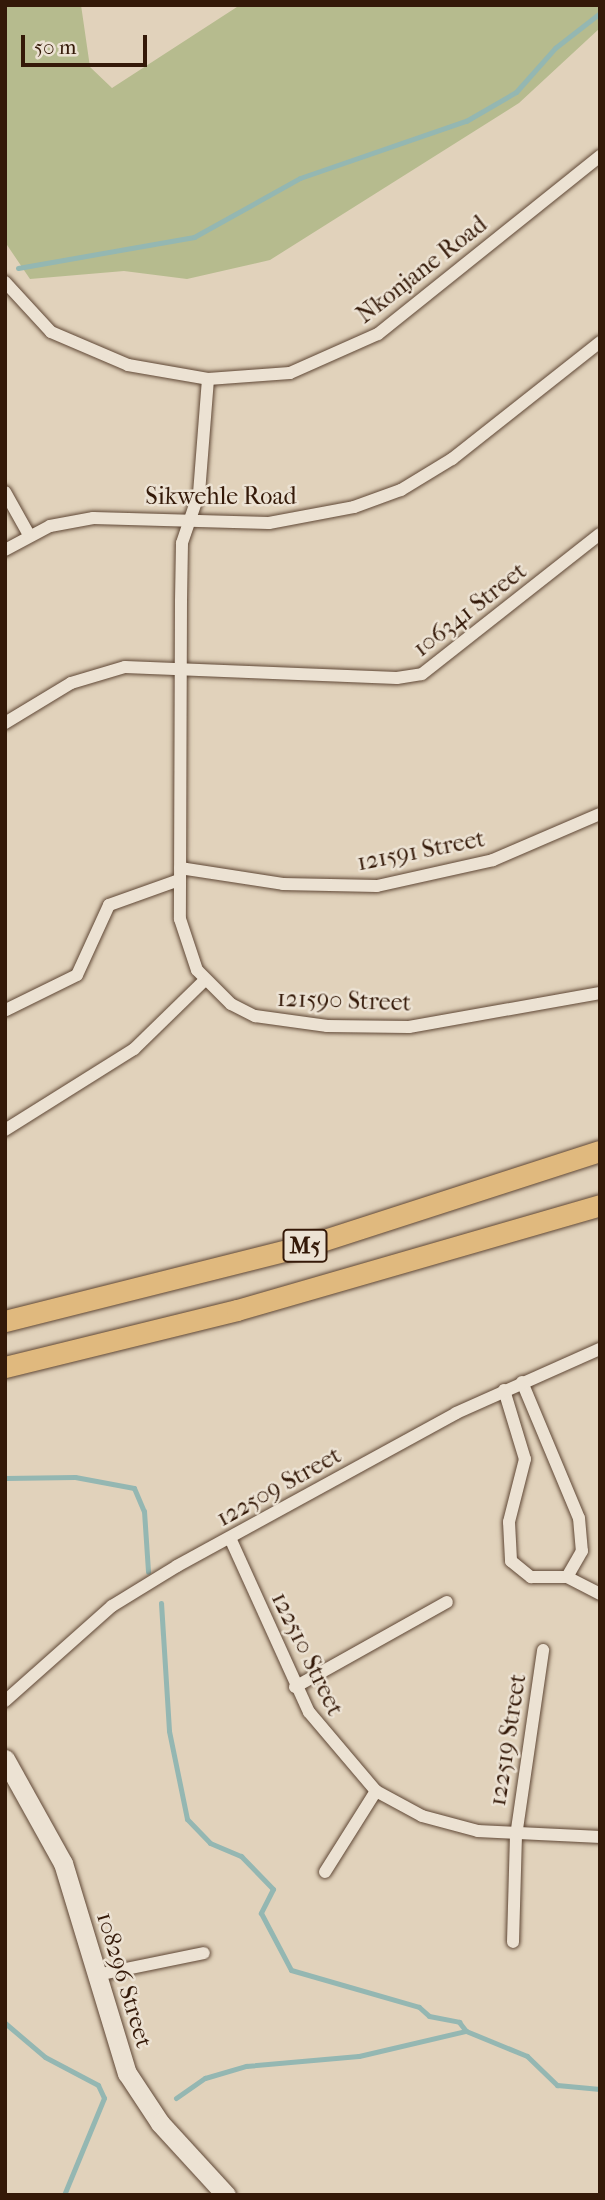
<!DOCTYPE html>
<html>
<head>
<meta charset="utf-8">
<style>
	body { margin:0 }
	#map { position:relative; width:605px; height:2200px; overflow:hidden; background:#e1d2bb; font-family:"IM FELL French Canon",serif }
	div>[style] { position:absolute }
	.green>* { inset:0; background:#b6bb8e }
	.stream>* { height:5px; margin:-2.5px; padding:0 2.5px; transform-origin:2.5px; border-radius:2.5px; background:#94b7b2 }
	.roads { filter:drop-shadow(0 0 2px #5f4735) drop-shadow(0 0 2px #5f4735) }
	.street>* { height:12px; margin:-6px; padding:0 6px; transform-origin:6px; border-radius:6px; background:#ece2d3 }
	.secondary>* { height:19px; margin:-9.5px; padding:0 9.5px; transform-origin:9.5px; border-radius:9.5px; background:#ece2d3 }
	.primary>* { height:21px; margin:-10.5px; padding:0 10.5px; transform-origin:10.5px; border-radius:10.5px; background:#e0b97e }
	span { translate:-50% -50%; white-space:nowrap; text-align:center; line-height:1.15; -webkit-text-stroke:5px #ece2d3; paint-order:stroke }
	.shield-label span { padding:2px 5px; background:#ece2d3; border:2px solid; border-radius:5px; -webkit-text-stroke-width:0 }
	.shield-label { font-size:23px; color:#341908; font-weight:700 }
	.street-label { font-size:24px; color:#341908 }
	.frame { position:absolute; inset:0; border:7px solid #341908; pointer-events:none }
	.scale { position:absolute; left:21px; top:35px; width:126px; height:32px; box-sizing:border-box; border:4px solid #341908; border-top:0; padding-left:9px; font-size:21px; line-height:24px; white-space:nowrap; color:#341908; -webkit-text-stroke:5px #ece2d3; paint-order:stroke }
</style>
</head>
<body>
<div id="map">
	<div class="green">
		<i style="clip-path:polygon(5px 5px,81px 5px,90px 67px,112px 88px,240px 5px,600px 5px,600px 28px,519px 103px,270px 260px,187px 279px,124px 271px,30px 279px,5px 242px)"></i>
	</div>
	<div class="stream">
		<i style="left:18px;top:268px;width:179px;rotate:-10deg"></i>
		<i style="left:194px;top:237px;width:121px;rotate:-29.1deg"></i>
		<i style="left:300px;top:178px;width:176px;rotate:-19deg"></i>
		<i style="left:466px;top:121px;width:58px;rotate:-30.1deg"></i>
		<i style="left:516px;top:92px;width:59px;rotate:-48.4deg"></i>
		<i style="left:555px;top:48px;width:57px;rotate:-37.9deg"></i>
		<i style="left:5px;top:1478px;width:70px;rotate:-0.8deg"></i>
		<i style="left:75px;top:1477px;width:60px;rotate:10.6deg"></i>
		<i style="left:134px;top:1488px;width:25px;rotate:67deg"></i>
		<i style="left:144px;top:1511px;width:61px;rotate:86.2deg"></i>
		<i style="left:161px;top:1603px;width:128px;rotate:86.4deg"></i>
		<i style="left:169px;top:1731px;width:90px;rotate:78.4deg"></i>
		<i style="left:187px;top:1819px;width:33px;rotate:46deg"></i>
		<i style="left:210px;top:1843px;width:34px;rotate:23deg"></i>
		<i style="left:241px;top:1856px;width:46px;rotate:45.9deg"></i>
		<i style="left:273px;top:1889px;width:27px;rotate:117deg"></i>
		<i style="left:261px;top:1913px;width:64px;rotate:62.2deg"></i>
		<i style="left:291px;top:1970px;width:133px;rotate:16.1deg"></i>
		<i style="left:419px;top:2007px;width:13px;rotate:42deg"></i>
		<i style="left:429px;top:2016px;width:31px;rotate:11deg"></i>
		<i style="left:459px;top:2022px;width:11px;rotate:52deg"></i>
		<i style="left:5px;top:2023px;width:52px;rotate:40.4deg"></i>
		<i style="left:45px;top:2057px;width:60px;rotate:27.8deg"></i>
		<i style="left:98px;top:2085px;width:14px;rotate:65deg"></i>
		<i style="left:104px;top:2098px;width:105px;rotate:112.4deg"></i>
		<i style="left:176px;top:2098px;width:35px;rotate:-35deg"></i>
		<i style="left:205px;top:2078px;width:43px;rotate:-16.3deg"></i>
		<i style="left:246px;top:2066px;width:113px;rotate:-5.1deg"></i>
		<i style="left:359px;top:2056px;width:110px;rotate:-13.2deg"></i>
		<i style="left:466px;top:2031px;width:66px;rotate:22.3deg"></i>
		<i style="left:527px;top:2056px;width:42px;rotate:44deg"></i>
		<i style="left:557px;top:2085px;width:43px;rotate:5.3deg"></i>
	</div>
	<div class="roads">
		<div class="street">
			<i style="left:5px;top:282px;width:68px;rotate:47.4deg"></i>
			<i style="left:51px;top:332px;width:84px;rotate:23.2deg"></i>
			<i style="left:128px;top:365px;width:81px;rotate:9.9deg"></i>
			<i style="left:208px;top:379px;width:82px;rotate:-4.2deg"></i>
			<i style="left:290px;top:373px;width:96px;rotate:-23.9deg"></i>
			<i style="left:378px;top:334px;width:285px;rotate:-38.7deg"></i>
			<i style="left:208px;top:379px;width:114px;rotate:94.5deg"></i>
			<i style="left:199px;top:493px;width:53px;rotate:108.8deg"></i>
			<i style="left:182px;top:543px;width:58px;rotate:91deg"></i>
			<i style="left:181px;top:601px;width:318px;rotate:90.2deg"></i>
			<i style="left:180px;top:919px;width:54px;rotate:71.6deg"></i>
			<i style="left:197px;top:970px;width:48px;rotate:45deg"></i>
			<i style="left:231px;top:1004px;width:27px;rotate:27deg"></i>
			<i style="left:255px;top:1016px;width:73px;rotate:7.9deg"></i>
			<i style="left:327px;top:1026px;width:82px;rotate:0.7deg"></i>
			<i style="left:409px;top:1027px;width:194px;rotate:-10.1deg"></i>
			<i style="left:5px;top:492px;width:49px;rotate:60.8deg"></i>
			<i style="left:5px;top:550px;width:51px;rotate:-28.1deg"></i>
			<i style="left:50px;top:526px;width:44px;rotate:-10.5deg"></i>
			<i style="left:93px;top:518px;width:176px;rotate:1.6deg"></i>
			<i style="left:269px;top:523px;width:86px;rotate:-10.7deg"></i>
			<i style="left:354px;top:507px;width:50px;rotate:-19.9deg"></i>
			<i style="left:401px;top:490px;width:60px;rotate:-31.3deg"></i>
			<i style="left:452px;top:459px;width:189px;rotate:-38.3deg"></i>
			<i style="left:5px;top:723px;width:77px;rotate:-31.2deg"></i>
			<i style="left:71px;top:683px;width:56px;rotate:-16.5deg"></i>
			<i style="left:125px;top:667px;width:272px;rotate:2.3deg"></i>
			<i style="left:397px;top:678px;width:25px;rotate:-9deg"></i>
			<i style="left:422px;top:674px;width:226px;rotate:-38.2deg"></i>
			<i style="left:180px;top:868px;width:104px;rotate:8.8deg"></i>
			<i style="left:283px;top:884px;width:94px;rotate:1.2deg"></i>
			<i style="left:377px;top:886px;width:119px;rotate:-12.6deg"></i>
			<i style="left:493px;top:860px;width:116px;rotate:-23.3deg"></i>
			<i style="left:6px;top:1010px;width:79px;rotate:-26.2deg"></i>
			<i style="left:77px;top:975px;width:77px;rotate:-65.4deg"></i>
			<i style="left:109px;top:905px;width:74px;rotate:-19.7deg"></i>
			<i style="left:5px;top:1130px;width:152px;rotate:-32.1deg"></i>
			<i style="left:134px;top:1049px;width:99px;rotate:-44.2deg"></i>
			<i style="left:522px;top:1382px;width:147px;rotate:67.3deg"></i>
			<i style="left:579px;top:1518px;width:33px;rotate:85deg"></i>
			<i style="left:582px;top:1551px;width:30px;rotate:120deg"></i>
			<i style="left:504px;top:1390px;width:72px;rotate:73.1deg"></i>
			<i style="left:525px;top:1459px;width:65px;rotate:104.3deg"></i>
			<i style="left:509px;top:1522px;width:39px;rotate:87deg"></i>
			<i style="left:511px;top:1561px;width:26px;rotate:39deg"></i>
			<i style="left:531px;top:1577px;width:36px"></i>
			<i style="left:567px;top:1577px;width:37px;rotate:27deg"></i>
			<i style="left:230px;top:1538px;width:191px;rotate:65.6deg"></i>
			<i style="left:309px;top:1712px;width:104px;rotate:49.7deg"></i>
			<i style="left:376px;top:1791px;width:52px;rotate:28.5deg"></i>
			<i style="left:422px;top:1816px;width:58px;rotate:15deg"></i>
			<i style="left:478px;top:1831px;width:122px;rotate:2.8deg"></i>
			<i style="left:295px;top:1687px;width:174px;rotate:-29.2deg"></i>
			<i style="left:5px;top:1701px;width:143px;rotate:-41.6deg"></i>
			<i style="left:112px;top:1606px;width:76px;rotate:-31.6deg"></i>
			<i style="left:177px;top:1566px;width:318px;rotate:-28.7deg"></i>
			<i style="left:456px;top:1413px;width:158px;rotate:-24deg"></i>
			<i style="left:325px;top:1872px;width:96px;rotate:-57.8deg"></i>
			<i style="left:513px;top:1942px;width:106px;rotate:-88.4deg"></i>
			<i style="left:516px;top:1836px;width:188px;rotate:-81.7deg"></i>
			<i style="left:97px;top:1975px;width:109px;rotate:-11.6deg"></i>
		</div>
		<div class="secondary">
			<i style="left:5px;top:1759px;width:119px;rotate:60.9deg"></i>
			<i style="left:63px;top:1863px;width:220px;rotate:73.1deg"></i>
			<i style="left:127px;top:2073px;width:60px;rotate:56.6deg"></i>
			<i style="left:160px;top:2123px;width:98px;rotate:47.5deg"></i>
		</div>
		<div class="primary">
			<i style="left:5px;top:1321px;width:320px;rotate:-14.1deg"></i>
			<i style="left:315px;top:1243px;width:299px;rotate:-17.9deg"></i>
			<i style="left:5px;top:1367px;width:239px;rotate:-13.8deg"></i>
			<i style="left:237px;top:1310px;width:378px;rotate:-16.1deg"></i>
		</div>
	</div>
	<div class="shield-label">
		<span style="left:305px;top:1246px">M5</span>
	</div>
	<div class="street-label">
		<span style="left:422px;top:270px;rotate:-38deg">Nkonjane Road</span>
		<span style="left:221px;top:497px">Sikwehle Road</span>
		<span style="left:470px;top:610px;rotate:-38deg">106341 Street</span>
		<span style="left:421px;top:851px;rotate:-11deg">121591 Street</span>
		<span style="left:344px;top:1001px;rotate:2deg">121590 Street</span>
		<span style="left:279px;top:1487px;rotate:-29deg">122509 Street</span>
		<span style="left:307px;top:1654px;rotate:64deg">122510 Street</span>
		<span style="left:508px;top:1740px;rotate:-81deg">122519 Street</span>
		<span style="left:124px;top:1980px;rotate:73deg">108296 Street</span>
	</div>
	<div class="frame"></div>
	<div class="scale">50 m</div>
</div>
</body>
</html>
